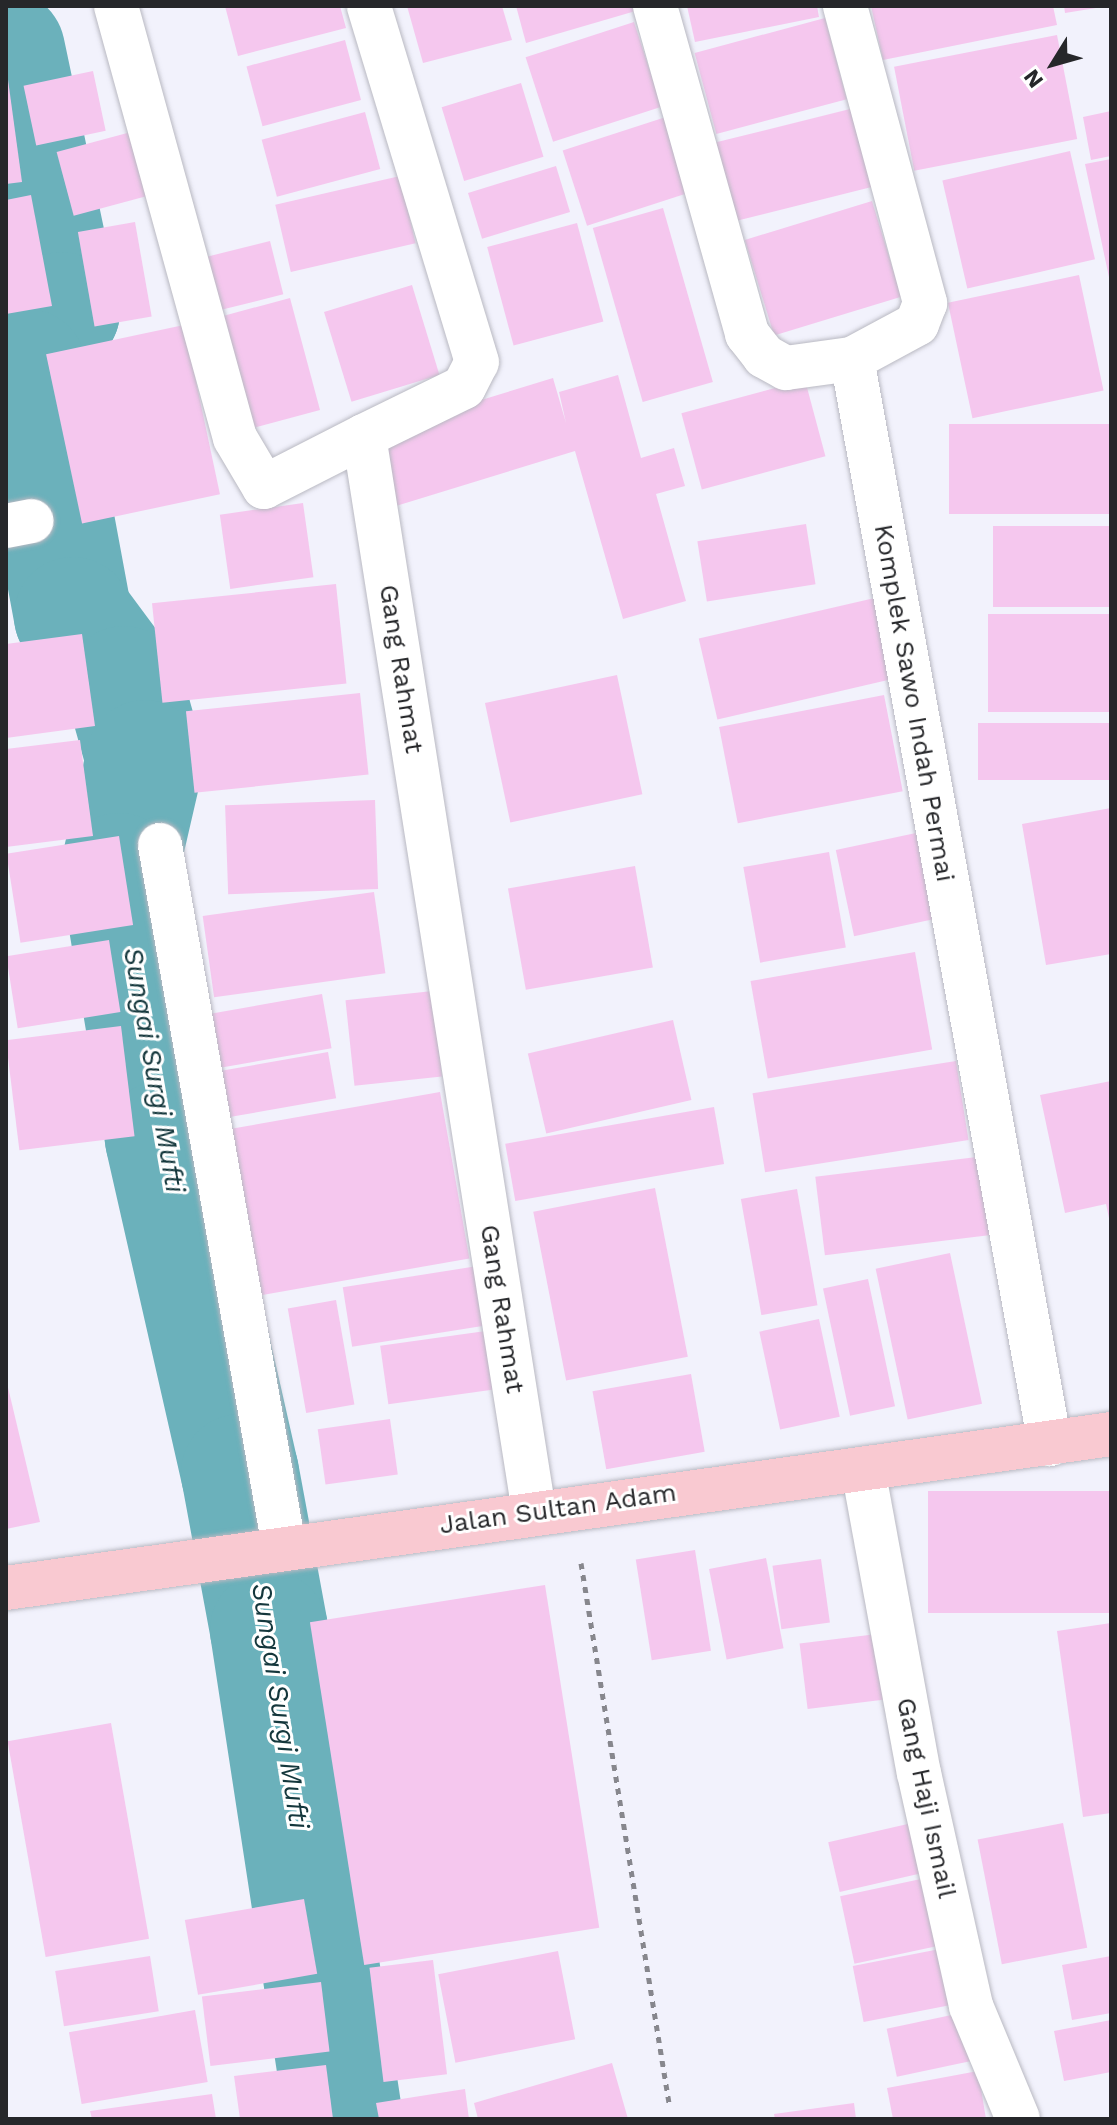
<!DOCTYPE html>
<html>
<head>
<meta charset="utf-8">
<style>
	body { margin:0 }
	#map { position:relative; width:1117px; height:2125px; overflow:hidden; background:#f2f2fc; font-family:"Work Sans",sans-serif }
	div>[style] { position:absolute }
	.river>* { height:118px; margin:-59px; padding:0 59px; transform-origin:59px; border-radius:59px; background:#6bb1bb }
	.building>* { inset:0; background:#f5c7ee; transform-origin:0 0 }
	.path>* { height:5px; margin-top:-2.5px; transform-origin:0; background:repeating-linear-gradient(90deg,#87878d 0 6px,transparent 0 12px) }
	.roads { filter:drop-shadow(0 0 2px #b9b9c2) drop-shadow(0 0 2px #b9b9c2) }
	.minor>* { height:44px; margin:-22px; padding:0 22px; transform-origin:22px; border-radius:22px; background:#fff }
	.major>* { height:44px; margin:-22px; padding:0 22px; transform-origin:22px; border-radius:22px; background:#f9c9d1 }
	span { translate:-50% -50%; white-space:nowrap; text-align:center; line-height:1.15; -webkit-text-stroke:6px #fff; paint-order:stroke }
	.street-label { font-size:26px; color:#26272a }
	.water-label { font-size:28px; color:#14373c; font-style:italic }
	.frame { position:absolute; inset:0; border:8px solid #26272a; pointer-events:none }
	.north { position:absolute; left:1013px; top:24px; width:80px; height:80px; -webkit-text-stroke:6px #fff; paint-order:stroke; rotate:233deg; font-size:22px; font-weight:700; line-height:32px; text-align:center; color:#26272a }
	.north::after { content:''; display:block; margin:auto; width:28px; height:36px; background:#26272a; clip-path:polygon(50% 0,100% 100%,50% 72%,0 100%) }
</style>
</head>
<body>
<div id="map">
	<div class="river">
		<i style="left:6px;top:50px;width:267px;rotate:78.1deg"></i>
		<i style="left:61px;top:311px;width:66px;rotate:120.8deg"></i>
		<i style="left:27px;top:368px;width:252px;rotate:79.5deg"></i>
		<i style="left:73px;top:616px;width:86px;rotate:53.5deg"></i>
		<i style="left:124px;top:685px;width:77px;rotate:74.2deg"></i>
		<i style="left:145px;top:759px;width:116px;rotate:103deg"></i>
		<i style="left:119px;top:872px;width:271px;rotate:80.4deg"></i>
		<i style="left:164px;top:1139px;width:343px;rotate:77.2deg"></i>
		<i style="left:240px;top:1473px;width:160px;rotate:79.5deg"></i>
		<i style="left:269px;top:1630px;width:495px;rotate:81.3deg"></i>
	</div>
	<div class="building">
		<i style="clip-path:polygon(225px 6px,340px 6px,346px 28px,238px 56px)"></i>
		<i style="clip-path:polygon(407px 6px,502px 6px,512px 40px,423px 63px)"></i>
		<i style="clip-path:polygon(516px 6px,637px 6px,639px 10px,526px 43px)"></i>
		<i style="clip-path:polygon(687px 6px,817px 6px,819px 17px,695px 42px)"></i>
		<i style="clip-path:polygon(871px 6px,1053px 6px,1057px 25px,883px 60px)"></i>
		<i style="clip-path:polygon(1064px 6px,1095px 6px,1096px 8px,1065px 13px)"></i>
		<i style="left:825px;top:18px;width:84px;height:135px;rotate:75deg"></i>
		<i style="left:634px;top:22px;width:89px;height:114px;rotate:72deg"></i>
		<i style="left:1057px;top:35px;width:106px;height:166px;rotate:79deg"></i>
		<i style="left:345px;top:40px;width:62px;height:102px;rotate:75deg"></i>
		<i style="clip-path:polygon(6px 65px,22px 182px,6px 184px)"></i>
		<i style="left:93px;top:71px;width:61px;height:71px;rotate:78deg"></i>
		<i style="left:521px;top:83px;width:77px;height:83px;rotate:73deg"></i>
		<i style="left:854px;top:108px;width:81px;height:142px;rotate:76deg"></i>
		<i style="clip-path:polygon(1111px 111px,1111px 156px,1091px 160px,1083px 117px)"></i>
		<i style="left:365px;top:112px;width:59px;height:107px;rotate:75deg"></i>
		<i style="left:672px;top:115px;width:79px;height:115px;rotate:72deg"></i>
		<i style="left:131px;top:132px;width:66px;height:77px;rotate:75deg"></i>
		<i style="left:1070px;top:151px;width:111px;height:131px;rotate:77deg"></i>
		<i style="clip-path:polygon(1111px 159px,1111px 282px,1110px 282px,1085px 164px)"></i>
		<i style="left:556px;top:166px;width:48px;height:92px;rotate:73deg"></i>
		<i style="left:400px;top:176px;width:69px;height:128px;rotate:77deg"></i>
		<i style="clip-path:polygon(31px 195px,52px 306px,6px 314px,6px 200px)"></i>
		<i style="left:872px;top:201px;width:100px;height:133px;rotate:73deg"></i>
		<i style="left:663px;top:208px;width:181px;height:73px;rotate:74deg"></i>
		<i style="left:135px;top:222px;width:96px;height:58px;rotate:80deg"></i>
		<i style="left:577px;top:223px;width:102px;height:93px;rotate:75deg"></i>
		<i style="left:270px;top:241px;width:55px;height:70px;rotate:76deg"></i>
		<i style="left:1079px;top:275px;width:118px;height:134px;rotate:78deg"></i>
		<i style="left:412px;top:285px;width:94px;height:92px;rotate:73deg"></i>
		<i style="left:290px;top:298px;width:116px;height:73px;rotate:75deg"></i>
		<i style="left:184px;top:325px;width:173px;height:141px;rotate:78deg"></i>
		<i style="clip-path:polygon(618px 375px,641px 458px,674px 448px,685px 486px,656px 494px,686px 601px,623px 619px,575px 451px,396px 506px,373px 433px,553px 378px,566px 423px,559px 392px)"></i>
		<i style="left:805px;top:380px;width:79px;height:128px;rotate:75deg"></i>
		<i style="left:1111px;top:424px;width:90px;height:162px;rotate:90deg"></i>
		<i style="left:303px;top:503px;width:75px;height:84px;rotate:82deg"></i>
		<i style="left:806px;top:524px;width:61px;height:110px;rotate:81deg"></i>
		<i style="left:1111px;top:526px;width:81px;height:118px;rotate:90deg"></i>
		<i style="left:336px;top:584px;width:100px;height:185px;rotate:84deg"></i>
		<i style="left:879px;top:597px;width:83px;height:185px;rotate:77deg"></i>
		<i style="left:1111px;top:614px;width:98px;height:123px;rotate:90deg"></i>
		<i style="clip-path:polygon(82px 634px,95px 726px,6px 738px,6px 644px)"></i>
		<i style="left:617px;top:675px;width:122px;height:135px;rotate:78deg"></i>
		<i style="left:360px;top:693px;width:82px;height:175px;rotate:84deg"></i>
		<i style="left:884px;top:695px;width:98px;height:168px;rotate:79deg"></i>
		<i style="left:1111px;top:723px;width:57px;height:133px;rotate:90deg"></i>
		<i style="clip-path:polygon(80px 740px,93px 836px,6px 847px,6px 749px)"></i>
		<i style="left:375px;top:800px;width:89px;height:150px;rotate:88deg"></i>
		<i style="clip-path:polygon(1111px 808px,1111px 954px,1046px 965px,1022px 824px)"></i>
		<i style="left:916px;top:833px;width:88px;height:82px;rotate:78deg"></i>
		<i style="left:119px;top:836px;width:90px;height:114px;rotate:81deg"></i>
		<i style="left:829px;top:852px;width:97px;height:87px;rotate:80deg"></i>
		<i style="left:635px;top:866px;width:103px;height:129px;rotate:80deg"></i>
		<i style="left:374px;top:892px;width:82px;height:173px;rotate:82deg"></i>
		<i style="left:109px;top:940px;width:73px;height:104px;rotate:81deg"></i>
		<i style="left:915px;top:952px;width:99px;height:167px;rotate:80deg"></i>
		<i style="left:433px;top:991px;width:86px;height:88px;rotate:84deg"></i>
		<i style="left:322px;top:994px;width:55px;height:129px;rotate:80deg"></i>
		<i style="left:673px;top:1020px;width:82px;height:149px;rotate:77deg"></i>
		<i style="left:121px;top:1026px;width:111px;height:116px;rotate:83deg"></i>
		<i style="left:328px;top:1052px;width:47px;height:114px;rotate:80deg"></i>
		<i style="left:956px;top:1061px;width:80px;height:206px;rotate:81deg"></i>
		<i style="clip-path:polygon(1111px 1081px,1111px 1223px,1110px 1223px,1106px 1204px,1065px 1213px,1040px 1095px)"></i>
		<i style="left:440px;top:1092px;width:169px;height:222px;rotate:80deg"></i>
		<i style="left:714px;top:1107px;width:58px;height:212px;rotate:80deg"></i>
		<i style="left:985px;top:1156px;width:79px;height:171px;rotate:83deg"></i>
		<i style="left:655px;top:1188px;width:172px;height:124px;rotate:79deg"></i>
		<i style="left:797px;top:1189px;width:118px;height:57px;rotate:80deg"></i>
		<i style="left:950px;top:1253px;width:154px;height:76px;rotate:78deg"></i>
		<i style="left:484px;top:1265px;width:60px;height:143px;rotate:81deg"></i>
		<i style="left:868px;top:1279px;width:130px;height:46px;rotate:78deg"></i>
		<i style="left:336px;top:1300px;width:106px;height:49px;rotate:80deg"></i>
		<i style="left:819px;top:1319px;width:100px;height:61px;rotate:78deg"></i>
		<i style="left:500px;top:1329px;width:59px;height:121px;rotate:82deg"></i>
		<i style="left:691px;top:1374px;width:79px;height:100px;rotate:80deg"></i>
		<i style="clip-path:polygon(6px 1379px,40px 1522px,6px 1529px)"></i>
		<i style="left:390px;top:1419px;width:56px;height:73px;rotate:82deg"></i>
		<i style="left:1111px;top:1491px;width:122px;height:183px;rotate:90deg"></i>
		<i style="left:695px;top:1550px;width:102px;height:60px;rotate:81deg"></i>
		<i style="left:766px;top:1558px;width:92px;height:58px;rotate:79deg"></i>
		<i style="left:821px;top:1559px;width:64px;height:49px;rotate:82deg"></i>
		<i style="left:545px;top:1585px;width:347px;height:238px;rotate:81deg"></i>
		<i style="clip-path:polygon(1111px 1623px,1111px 1813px,1083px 1817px,1057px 1631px)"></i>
		<i style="left:877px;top:1634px;width:66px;height:78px;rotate:83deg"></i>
		<i style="left:111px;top:1723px;width:219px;height:105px;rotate:80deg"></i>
		<i style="left:912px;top:1823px;width:51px;height:86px;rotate:77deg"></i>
		<i style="left:1063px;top:1823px;width:127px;height:87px;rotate:79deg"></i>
		<i style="left:935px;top:1876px;width:69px;height:97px;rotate:78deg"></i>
		<i style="left:304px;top:1899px;width:76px;height:121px;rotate:80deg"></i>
		<i style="left:945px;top:1948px;width:57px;height:94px;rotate:79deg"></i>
		<i style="left:558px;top:1951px;width:90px;height:122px;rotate:79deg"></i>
		<i style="left:150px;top:1956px;width:56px;height:96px;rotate:81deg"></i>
		<i style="clip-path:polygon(1111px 1956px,1111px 2013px,1072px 2020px,1062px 1965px)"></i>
		<i style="left:433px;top:1960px;width:115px;height:64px;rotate:83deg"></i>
		<i style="left:321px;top:1982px;width:70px;height:120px;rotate:83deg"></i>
		<i style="left:195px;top:2010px;width:73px;height:128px;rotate:80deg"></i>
		<i style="left:961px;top:2013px;width:49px;height:76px;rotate:78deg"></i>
		<i style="clip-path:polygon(1111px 2020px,1111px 2072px,1064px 2081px,1054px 2031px)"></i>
		<i style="clip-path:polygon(612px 2063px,628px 2119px,478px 2119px,474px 2103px)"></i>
		<i style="clip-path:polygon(326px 2065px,333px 2119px,240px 2119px,234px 2076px)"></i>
		<i style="clip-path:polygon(978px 2071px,986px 2119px,893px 2119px,887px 2088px)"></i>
		<i style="clip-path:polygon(465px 2089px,469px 2119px,379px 2119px,376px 2103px)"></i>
		<i style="clip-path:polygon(212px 2094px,216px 2119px,92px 2119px,90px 2111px)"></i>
		<i style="clip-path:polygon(854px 2103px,856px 2119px,775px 2119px,774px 2114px)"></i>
	</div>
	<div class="path">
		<i style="left:581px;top:1563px;width:547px;rotate:80.74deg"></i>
	</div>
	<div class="roads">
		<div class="minor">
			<i style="left:116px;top:6px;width:448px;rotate:74.6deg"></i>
			<i style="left:235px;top:438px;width:57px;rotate:59.4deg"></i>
			<i style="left:264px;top:487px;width:112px;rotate:-27deg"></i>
			<i style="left:364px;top:436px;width:1089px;rotate:81.02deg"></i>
			<i style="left:655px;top:6px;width:341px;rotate:74.3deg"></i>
			<i style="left:747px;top:334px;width:28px;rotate:52deg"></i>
			<i style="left:764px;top:356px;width:25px;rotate:29deg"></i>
			<i style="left:786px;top:368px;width:67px;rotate:-7.8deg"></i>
			<i style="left:845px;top:6px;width:308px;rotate:74.9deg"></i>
			<i style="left:925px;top:303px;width:22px;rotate:111deg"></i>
			<i style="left:917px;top:324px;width:74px;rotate:151.7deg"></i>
			<i style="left:852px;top:359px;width:1103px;rotate:79.66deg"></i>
			<i style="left:364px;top:436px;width:111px;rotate:-26.1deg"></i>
			<i style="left:464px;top:387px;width:28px;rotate:-63deg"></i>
			<i style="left:477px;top:362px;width:372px;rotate:-106.9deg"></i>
			<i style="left:6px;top:526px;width:26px;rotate:-11deg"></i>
			<i style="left:160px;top:845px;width:713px;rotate:79.98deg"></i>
			<i style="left:863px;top:1469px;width:309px;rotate:79.6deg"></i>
			<i style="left:919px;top:1773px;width:239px;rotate:77.4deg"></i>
			<i style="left:971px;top:2006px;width:122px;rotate:67.4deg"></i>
		</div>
		<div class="major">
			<i style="left:6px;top:1588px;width:1116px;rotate:-7.93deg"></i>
		</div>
	</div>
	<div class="street-label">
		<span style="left:401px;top:669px;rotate:81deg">Gang Rahmat</span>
		<span style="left:914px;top:703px;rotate:80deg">Komplek Sawo Indah Permai</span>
		<span style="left:502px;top:1309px;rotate:81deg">Gang Rahmat</span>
		<span style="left:558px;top:1509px;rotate:-8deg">Jalan Sultan Adam</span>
		<span style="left:926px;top:1798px;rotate:78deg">Gang Haji Ismail</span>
	</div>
	<div class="water-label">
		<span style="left:154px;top:1070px;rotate:80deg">Sungai Surgi Mufti</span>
		<span style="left:280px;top:1706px;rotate:81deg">Sungai Surgi Mufti</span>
	</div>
	<div class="frame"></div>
	<div class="north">N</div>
</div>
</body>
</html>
